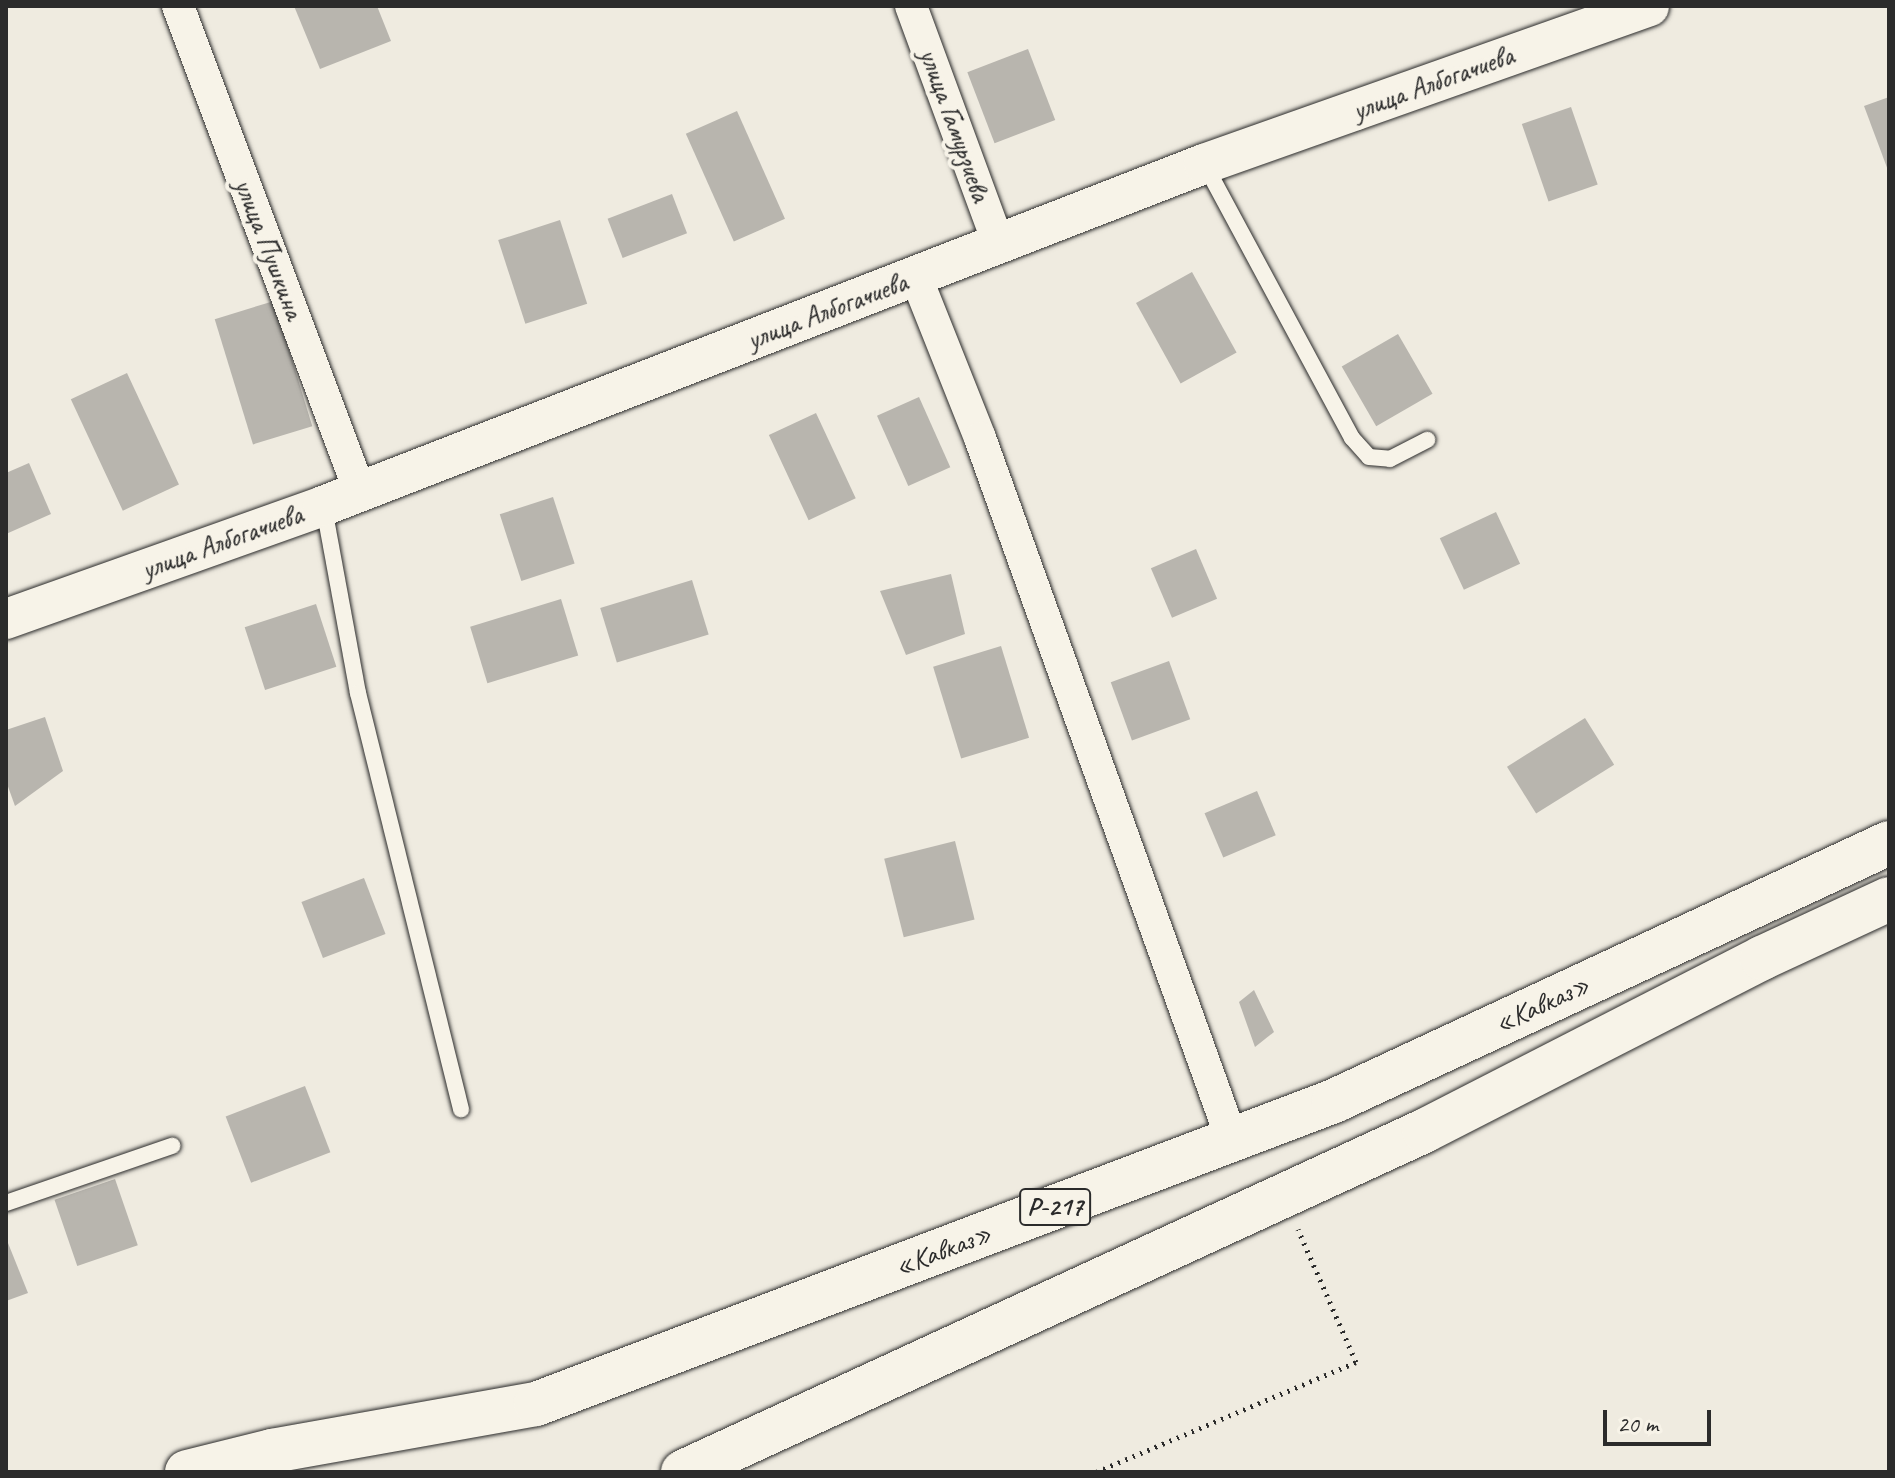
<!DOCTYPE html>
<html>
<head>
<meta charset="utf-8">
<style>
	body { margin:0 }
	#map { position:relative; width:1895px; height:1478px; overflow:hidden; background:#efebe0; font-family:Caveat,sans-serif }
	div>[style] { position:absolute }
	.building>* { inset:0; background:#b8b5ae; transform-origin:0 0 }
	.path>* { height:5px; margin-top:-2.5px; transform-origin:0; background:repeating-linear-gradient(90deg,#2b2b2b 0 2px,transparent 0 8px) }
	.roads { filter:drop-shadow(0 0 2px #2b2b2b) drop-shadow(0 0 2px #2b2b2b) }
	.service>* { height:16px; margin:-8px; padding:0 8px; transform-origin:8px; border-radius:8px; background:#f7f3e8 }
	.minor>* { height:32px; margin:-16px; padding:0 16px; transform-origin:16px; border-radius:16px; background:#f7f3e8 }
	.tertiary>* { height:40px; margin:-20px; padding:0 20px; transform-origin:20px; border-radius:20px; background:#f7f3e8 }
	.trunk>* { height:44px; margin:-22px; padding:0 22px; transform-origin:22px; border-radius:22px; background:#f7f3e8 }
	span { translate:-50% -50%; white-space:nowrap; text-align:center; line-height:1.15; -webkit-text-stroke:8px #f7f3e8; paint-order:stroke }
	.shield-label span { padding:2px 6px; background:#f7f3e8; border:2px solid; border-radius:6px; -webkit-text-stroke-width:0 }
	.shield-label { font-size:26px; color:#2b2b2b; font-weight:700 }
	.street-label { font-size:28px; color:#2b2b2b }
	.frame { position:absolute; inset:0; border:8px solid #2b2b2b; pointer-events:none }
	.scale { position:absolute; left:1603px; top:1410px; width:108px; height:36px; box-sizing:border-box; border:4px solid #2b2b2b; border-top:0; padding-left:10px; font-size:24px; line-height:28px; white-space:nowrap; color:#2b2b2b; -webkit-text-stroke:6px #f7f3e8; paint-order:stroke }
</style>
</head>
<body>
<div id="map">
	<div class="building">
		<i style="clip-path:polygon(294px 6px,377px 6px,391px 41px,320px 69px)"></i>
		<i style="left:1028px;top:49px;width:76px;height:65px;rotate:69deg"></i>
		<i style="clip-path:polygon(1889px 97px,1889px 173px,1864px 106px)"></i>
		<i style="left:1571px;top:107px;width:82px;height:52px;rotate:71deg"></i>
		<i style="left:737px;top:111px;width:118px;height:56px;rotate:66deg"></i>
		<i style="left:672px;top:194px;width:42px;height:69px;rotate:69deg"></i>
		<i style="left:560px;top:220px;width:88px;height:65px;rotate:72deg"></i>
		<i style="left:1192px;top:272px;width:92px;height:64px;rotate:61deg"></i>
		<i style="left:274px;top:301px;width:131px;height:62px;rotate:73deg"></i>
		<i style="left:1398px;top:334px;width:69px;height:65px;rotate:60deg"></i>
		<i style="left:127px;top:373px;width:123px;height:62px;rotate:65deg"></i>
		<i style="left:919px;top:397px;width:77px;height:46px;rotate:66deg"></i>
		<i style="left:816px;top:413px;width:94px;height:52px;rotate:65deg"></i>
		<i style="clip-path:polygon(29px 463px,51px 514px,6px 534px,6px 473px)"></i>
		<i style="left:553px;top:497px;width:70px;height:56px;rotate:72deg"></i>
		<i style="left:1496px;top:512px;width:57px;height:62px;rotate:65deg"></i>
		<i style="left:1196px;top:549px;width:54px;height:49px;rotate:67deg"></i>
		<i style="clip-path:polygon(951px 574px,965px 634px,906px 655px,880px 591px)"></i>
		<i style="left:692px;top:580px;width:57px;height:96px;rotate:73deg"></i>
		<i style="left:561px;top:599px;width:59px;height:95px;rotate:73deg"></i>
		<i style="left:316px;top:604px;width:66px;height:75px;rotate:72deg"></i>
		<i style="left:1001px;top:646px;width:96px;height:71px;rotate:73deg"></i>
		<i style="left:1169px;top:661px;width:62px;height:62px;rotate:70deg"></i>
		<i style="clip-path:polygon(45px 717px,63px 771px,15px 806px,6px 781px,6px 730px)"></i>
		<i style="left:1585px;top:718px;width:55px;height:92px;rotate:58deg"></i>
		<i style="left:1257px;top:791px;width:48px;height:57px;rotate:67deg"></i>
		<i style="left:955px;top:841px;width:81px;height:73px;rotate:76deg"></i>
		<i style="left:364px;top:878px;width:60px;height:67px;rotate:69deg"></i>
		<i style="clip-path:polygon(1254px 990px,1274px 1032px,1255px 1047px,1239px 1002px)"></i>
		<i style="left:305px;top:1086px;width:71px;height:85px;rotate:69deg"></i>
		<i style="left:115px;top:1179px;width:70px;height:64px;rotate:71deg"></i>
		<i style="clip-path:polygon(6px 1238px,28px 1293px,6px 1301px)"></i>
	</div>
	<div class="path">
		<i style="left:1096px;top:1472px;width:282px;rotate:-22.9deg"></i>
		<i style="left:1356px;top:1362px;width:145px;rotate:-113.6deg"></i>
	</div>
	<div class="roads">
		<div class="service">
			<i style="left:1205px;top:165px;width:310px;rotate:61.7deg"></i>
			<i style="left:1352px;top:438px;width:25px;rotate:48deg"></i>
			<i style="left:1369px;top:457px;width:21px;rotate:5deg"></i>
			<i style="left:1390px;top:459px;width:42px;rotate:-27.2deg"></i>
			<i style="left:324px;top:508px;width:188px;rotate:79.6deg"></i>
			<i style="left:358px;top:693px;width:429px;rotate:76.1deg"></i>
			<i style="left:6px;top:1203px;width:176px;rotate:-19deg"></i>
		</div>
		<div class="minor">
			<i style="left:178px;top:6px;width:519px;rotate:69.47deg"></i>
			<i style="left:911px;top:6px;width:255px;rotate:69.8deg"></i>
			<i style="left:916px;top:277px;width:173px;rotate:68.3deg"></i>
			<i style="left:980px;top:438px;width:746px;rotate:70.25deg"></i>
		</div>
		<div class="tertiary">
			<i style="left:6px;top:619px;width:337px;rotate:-19.6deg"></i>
			<i style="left:323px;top:506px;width:945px;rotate:-21.22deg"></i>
			<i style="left:1204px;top:164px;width:472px;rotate:-19.5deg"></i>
		</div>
		<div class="trunk">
			<i style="left:187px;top:1472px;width:88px;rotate:-13.9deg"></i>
			<i style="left:272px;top:1451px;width:268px;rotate:-10.1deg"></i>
			<i style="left:536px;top:1404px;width:854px;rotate:-20.79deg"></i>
			<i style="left:1334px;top:1101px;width:612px;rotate:-24.93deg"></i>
			<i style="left:683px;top:1472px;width:816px;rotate:-24.71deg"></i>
			<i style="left:1424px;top:1131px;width:380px;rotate:-27.1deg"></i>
			<i style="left:1762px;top:958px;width:140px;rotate:-24.9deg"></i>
		</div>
	</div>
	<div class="shield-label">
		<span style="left:1055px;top:1207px">Р-217</span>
	</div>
	<div class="street-label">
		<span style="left:1433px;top:83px;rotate:-20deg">улица Албогачиева</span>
		<span style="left:955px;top:125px;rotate:70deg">улица Гамурзиева</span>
		<span style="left:269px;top:249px;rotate:69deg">улица Пушкина</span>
		<span style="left:827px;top:311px;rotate:-21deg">улица Албогачиева</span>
		<span style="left:222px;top:542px;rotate:-20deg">улица Албогачиева</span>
		<span style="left:1542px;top:1004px;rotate:-25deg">«Кавказ»</span>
		<span style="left:943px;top:1250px;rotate:-21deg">«Кавказ»</span>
	</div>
	<div class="frame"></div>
	<div class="scale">20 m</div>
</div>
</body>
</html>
